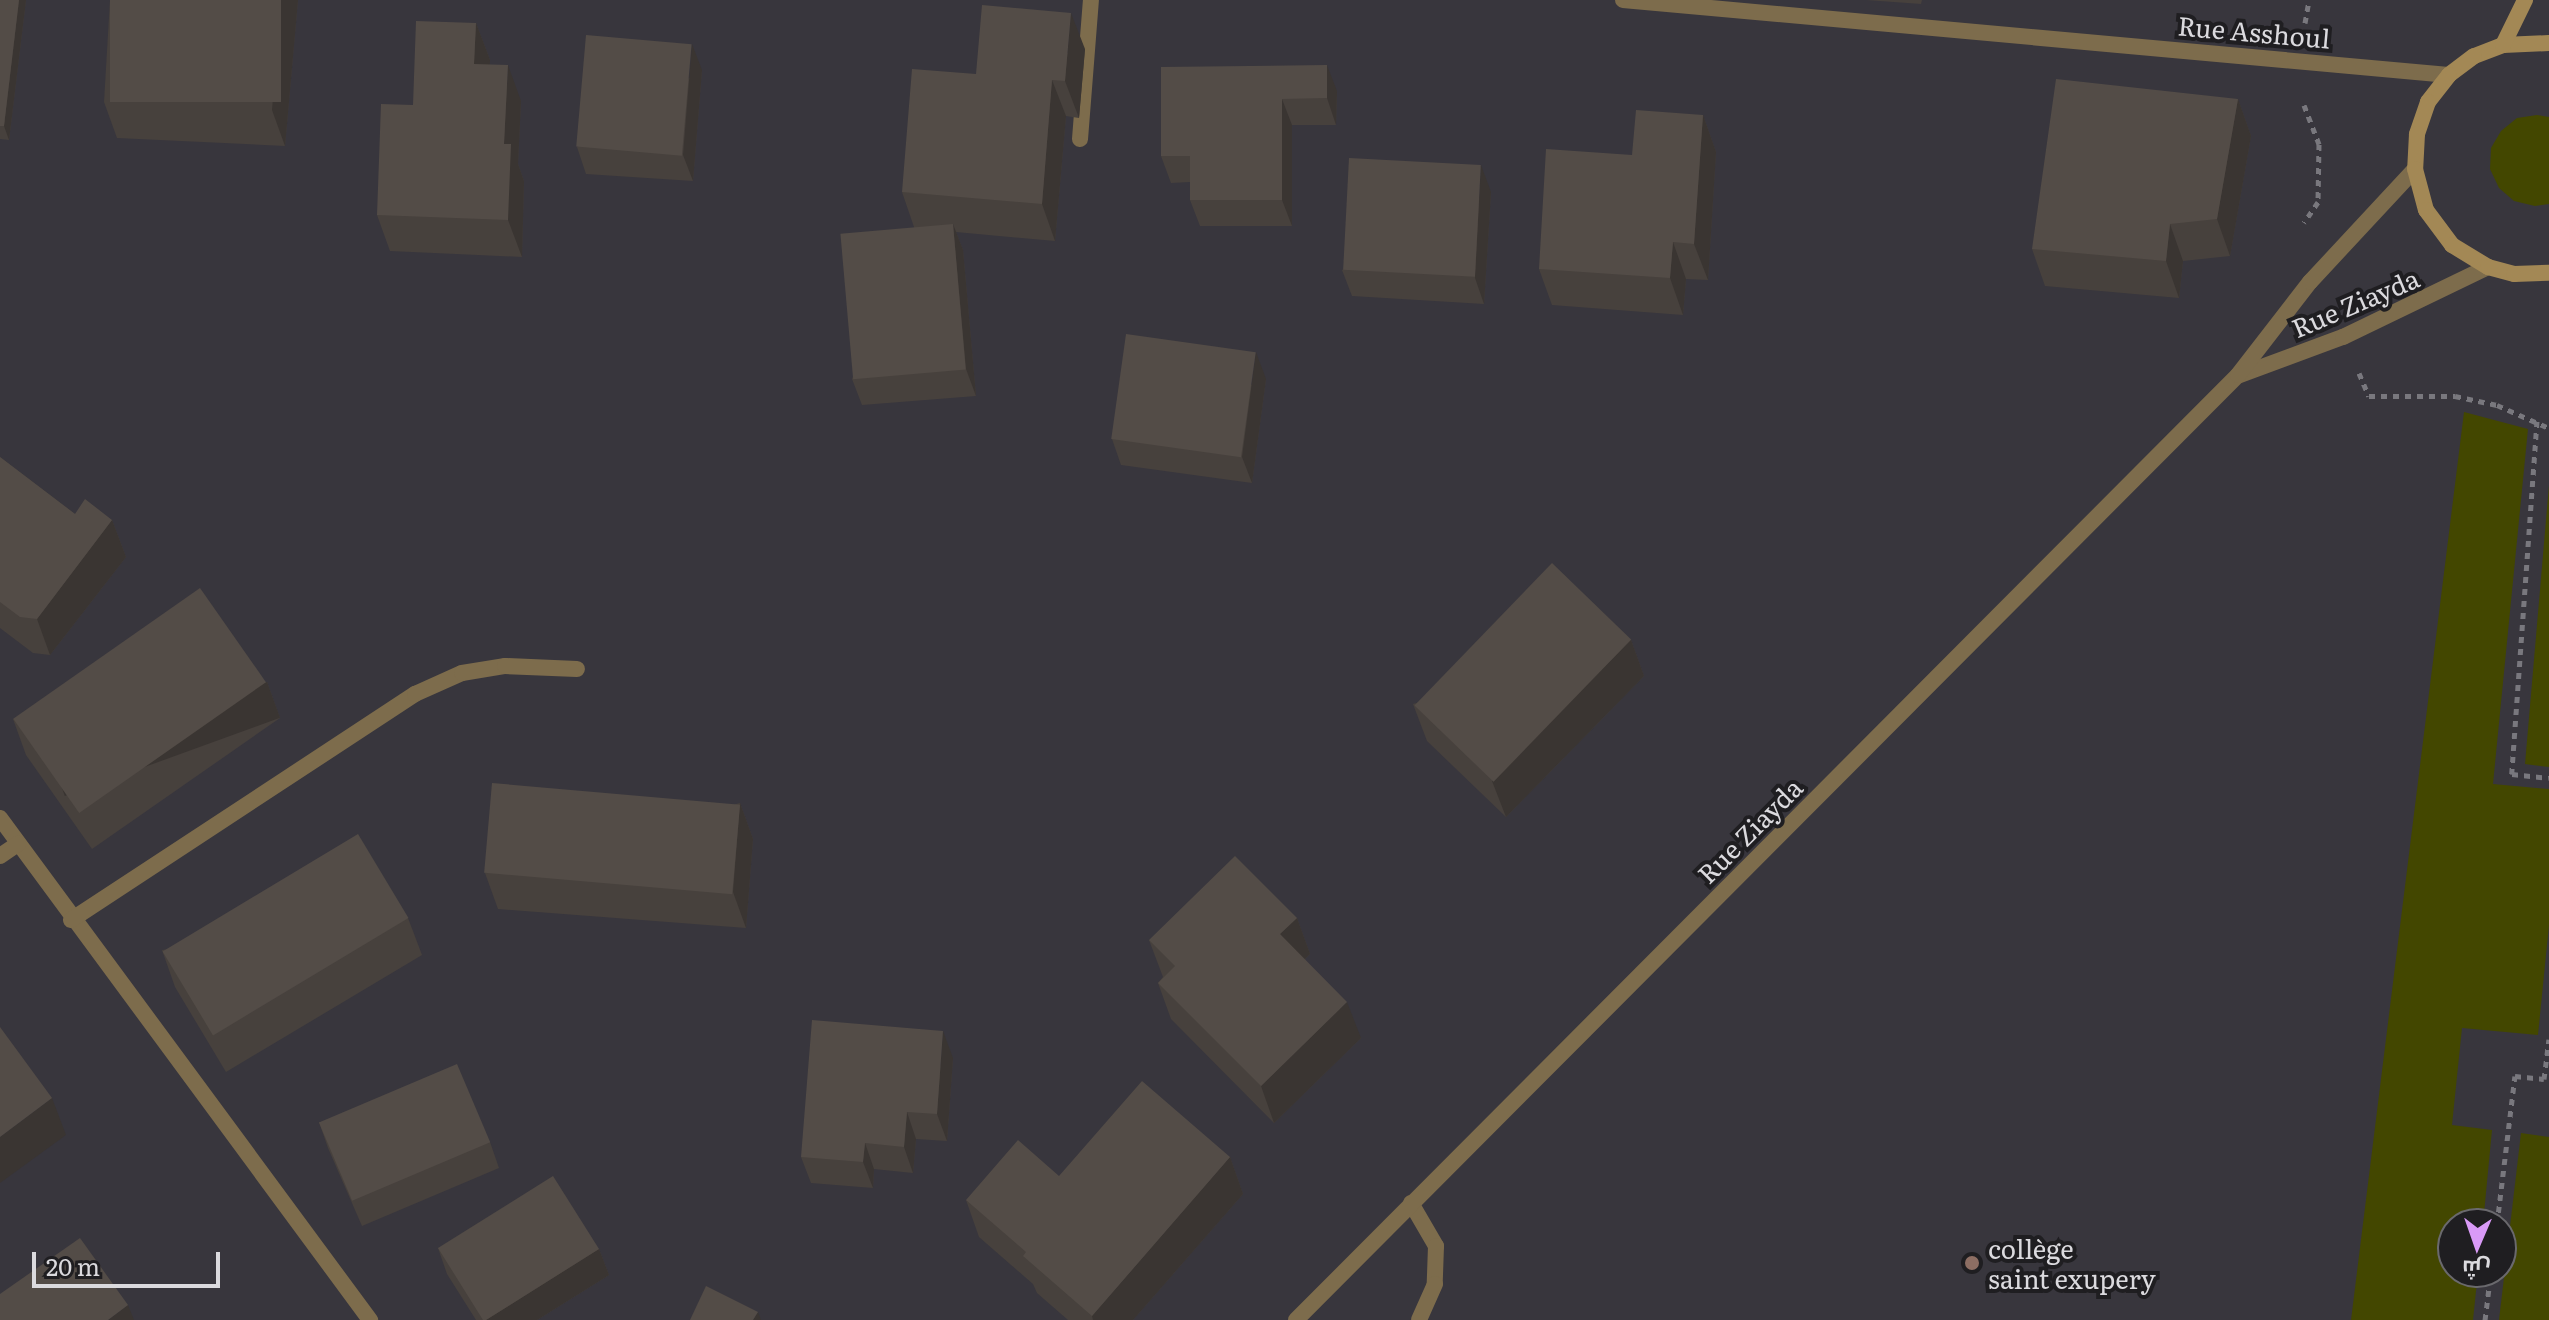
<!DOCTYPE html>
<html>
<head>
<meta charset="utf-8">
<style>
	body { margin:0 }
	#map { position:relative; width:2549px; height:1320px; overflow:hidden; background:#38363d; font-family:Literata,Cairo,serif }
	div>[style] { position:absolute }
	.green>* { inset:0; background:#434700 }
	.path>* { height:5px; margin-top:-2.5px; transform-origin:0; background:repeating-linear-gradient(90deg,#79787e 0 6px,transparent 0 12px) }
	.lane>* { height:16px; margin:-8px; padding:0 8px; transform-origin:8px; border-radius:8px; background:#7d6c4c }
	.street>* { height:16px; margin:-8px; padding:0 8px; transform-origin:8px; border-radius:8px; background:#7d6c4c }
	.secondary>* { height:16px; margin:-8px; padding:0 8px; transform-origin:8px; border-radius:8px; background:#a38855 }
	.wall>* { inset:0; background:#47413d }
	.shaded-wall>* { inset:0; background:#3a3532; transform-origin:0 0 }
	.building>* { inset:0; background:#534c47; transform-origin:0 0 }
	.dots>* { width:22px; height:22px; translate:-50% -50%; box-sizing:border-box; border:4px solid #1f1e21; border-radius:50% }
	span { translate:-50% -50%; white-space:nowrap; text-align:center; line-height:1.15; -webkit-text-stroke:8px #1f1e21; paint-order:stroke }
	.street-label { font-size:26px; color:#dbdade }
	.poi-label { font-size:26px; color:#dbdade }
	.left { translate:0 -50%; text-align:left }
	.north { position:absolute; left:2437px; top:1208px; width:80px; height:80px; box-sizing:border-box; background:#1f1e21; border:2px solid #6a696d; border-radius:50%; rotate:182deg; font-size:22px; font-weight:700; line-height:32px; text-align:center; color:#dbdade }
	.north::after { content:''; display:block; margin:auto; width:28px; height:36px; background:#d99af7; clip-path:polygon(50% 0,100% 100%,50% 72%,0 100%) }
	.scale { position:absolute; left:32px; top:1252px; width:188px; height:36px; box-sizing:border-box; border:4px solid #dbdade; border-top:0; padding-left:10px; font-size:24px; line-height:28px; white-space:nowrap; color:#dbdade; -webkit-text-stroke:6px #1f1e21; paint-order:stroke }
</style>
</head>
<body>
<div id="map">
	<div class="green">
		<i style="clip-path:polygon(2537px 115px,2549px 117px,2549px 204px,2535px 206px,2514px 201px,2499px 188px,2490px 169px,2491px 148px,2501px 131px,2517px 118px)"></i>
		<i style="clip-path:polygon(2464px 412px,2528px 429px,2493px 784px,2549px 789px,2549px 925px,2538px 1035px,2462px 1028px,2452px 1125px,2492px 1130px,2483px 1224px,2453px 1224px,2453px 1272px,2478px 1272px,2473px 1320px,2351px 1320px)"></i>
		<i style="clip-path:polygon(2549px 485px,2549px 767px,2525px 764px)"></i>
		<i style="clip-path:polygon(2521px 1133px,2549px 1137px,2549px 1320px,2499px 1320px)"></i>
	</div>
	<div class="path">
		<i style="left:2305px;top:23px;width:23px;rotate:-80deg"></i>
		<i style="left:2304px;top:105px;width:42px;rotate:69deg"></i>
		<i style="left:2319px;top:144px;width:58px;rotate:91deg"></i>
		<i style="left:2318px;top:202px;width:25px;rotate:124deg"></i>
		<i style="left:2359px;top:373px;width:25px;rotate:67deg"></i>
		<i style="left:2369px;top:396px;width:86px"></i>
		<i style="left:2455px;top:396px;width:43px;rotate:12.1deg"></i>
		<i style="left:2497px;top:405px;width:57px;rotate:23.9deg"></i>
		<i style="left:2537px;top:421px;width:354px;rotate:94.1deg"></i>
		<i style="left:2512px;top:774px;width:37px;rotate:6deg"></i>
		<i style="left:2497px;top:1224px;width:149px;rotate:-83.1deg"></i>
		<i style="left:2515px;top:1076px;width:29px;rotate:6deg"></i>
		<i style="left:2544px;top:1079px;width:40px;rotate:-82.9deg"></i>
		<i style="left:2485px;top:1320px;width:48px;rotate:-82.9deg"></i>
	</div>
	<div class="lane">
		<i style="left:1411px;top:1203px;width:50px;rotate:59.8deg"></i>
		<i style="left:1436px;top:1246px;width:38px;rotate:92deg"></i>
		<i style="left:1435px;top:1284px;width:39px;rotate:114deg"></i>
	</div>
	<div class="street">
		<i style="left:1623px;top:0;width:829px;rotate:5.19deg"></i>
		<i style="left:1080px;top:139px;width:139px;rotate:-85.5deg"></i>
		<i style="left:2240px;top:375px;width:110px;rotate:-20.3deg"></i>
		<i style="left:2343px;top:337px;width:161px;rotate:-25.8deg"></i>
		<i style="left:0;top:818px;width:624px;rotate:53.61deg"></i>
		<i style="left:0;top:856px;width:22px;rotate:-34deg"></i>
		<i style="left:71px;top:920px;width:412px;rotate:-33.3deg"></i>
		<i style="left:415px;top:694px;width:51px;rotate:-24.1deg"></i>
		<i style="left:462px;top:673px;width:44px;rotate:-9.2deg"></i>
		<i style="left:505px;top:666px;width:72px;rotate:2.4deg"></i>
		<i style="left:1296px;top:1320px;width:1334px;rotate:-45.09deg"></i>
		<i style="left:2238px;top:375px;width:118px;rotate:-52.3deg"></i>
		<i style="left:2310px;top:282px;width:154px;rotate:-47.1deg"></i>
	</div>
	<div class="secondary">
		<i style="left:2549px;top:43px;width:46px;rotate:177.5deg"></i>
		<i style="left:2503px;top:45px;width:31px;rotate:159deg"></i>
		<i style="left:2474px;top:56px;width:31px;rotate:143deg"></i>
		<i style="left:2449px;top:75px;width:34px;rotate:128deg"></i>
		<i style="left:2428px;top:102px;width:34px;rotate:109deg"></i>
		<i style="left:2417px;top:134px;width:35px;rotate:93deg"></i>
		<i style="left:2415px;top:169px;width:42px;rotate:75deg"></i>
		<i style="left:2426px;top:210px;width:44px;rotate:53.4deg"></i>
		<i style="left:2452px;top:245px;width:42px;rotate:31.4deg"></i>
		<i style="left:2488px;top:267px;width:27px;rotate:15deg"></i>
		<i style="left:2514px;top:274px;width:35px;rotate:-2deg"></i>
		<i style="left:2503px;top:45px;width:50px;rotate:-63.9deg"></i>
	</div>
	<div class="wall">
		<i style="clip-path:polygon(0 0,26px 0,9px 140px,0 139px)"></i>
		<i style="clip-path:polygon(110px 0,298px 0,285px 146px,117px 138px,104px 102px)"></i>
		<i style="clip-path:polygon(1866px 0,1922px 0,1921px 4px)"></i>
		<i style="clip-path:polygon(476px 23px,490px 60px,489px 64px,521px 101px,518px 164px,524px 181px,522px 257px,390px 251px,377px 215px,413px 105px)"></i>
		<i style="clip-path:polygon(1085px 49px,1079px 118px,1066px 116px,1055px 241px,956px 232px,963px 250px,976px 396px,862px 405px,852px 379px,914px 227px,902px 192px,976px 74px)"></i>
		<i style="clip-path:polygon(1161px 67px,1337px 91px,1336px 125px,1292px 125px,1292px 226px,1200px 226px,1190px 200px,1190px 182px,1171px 183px,1161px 156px)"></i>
		<i style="clip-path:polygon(702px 70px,693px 181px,586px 174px,577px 147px)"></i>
		<i style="clip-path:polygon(2238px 99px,2251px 136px,2230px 256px,2183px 261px,2179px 298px,2045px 286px,2032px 249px)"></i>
		<i style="clip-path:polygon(1703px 115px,1716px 152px,1708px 280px,1686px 279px,1683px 315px,1552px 305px,1539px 269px,1632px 155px)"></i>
		<i style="clip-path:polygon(1491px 192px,1484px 304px,1352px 296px,1342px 270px)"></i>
		<i style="clip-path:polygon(1266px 379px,1252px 483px,1121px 465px,1112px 439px)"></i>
		<i style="clip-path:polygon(0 457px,75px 514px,112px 520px,126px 557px,50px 655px,33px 653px,0 628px)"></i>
		<i style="clip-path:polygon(1631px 640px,1644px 676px,1506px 817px,1427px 741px,1413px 704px)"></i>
		<i style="clip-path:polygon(267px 682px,280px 718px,92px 849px,26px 755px,13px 719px)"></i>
		<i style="clip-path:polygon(740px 803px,753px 839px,746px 928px,498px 909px,485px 873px)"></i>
		<i style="clip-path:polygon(408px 918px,422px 955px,226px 1072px,175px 987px,162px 950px)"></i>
		<i style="clip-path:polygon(1297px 918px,1310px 954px,1305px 959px,1361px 1038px,1274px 1123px,1171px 1019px,1158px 983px,1163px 977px,1149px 940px)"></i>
		<i style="clip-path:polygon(953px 1058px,947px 1141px,916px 1139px,913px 1173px,874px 1169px,873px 1188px,811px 1183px,801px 1157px)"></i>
		<i style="clip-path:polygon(319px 1122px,490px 1142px,499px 1168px,362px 1226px,328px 1148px)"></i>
		<i style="clip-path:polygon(1230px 1157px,1243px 1194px,1133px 1320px,1068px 1320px,1037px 1293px,1033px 1284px,979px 1237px,966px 1200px,1059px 1176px)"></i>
		<i style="clip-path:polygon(438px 1248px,599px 1249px,609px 1275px,537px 1320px,476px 1320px,447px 1274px)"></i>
	</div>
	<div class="shaded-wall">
		<i style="clip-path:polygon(19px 0,26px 0,9px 140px,4px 126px)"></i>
		<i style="clip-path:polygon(281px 0,298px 0,285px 146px,272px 110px)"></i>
		<i style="clip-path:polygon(1071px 13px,1085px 49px,1079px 118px,1065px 81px)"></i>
		<i style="clip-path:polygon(476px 23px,490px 60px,487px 100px,474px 64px)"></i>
		<i style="clip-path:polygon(692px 44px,702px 70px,693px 181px,683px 155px)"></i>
		<i style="clip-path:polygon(508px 65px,521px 101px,518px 164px,524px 181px,522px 257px,508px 220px,504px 144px)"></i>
		<i style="clip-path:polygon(1327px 65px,1337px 91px,1336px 125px,1327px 98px)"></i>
		<i style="clip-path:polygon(1052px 80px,1066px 116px,1055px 241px,1042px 204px)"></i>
		<i style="clip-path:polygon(1282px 99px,1292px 125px,1292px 226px,1282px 200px)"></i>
		<i style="clip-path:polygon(2238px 99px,2251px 136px,2230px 256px,2217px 219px)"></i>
		<i style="clip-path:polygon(1703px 115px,1716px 152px,1708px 280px,1694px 244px)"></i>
		<i style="clip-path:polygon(1481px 165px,1491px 192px,1484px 304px,1475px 278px)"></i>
		<i style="clip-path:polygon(953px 224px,963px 250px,976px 396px,966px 369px)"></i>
		<i style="clip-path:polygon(2170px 224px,2183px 261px,2179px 298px,2166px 261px)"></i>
		<i style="clip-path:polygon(1673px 242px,1686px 279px,1683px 315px,1670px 278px)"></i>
		<i style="clip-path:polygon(1256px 352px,1266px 379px,1252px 483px,1242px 457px)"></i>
		<i style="clip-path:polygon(112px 520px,126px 557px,50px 655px,37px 619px)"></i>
		<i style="clip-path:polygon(1631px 640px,1644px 676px,1506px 817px,1492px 781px)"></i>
		<i style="left:267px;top:682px;width:38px;height:229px;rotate:70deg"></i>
		<i style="clip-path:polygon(740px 803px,753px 839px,746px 928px,733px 892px)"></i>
		<i style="clip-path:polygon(1297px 918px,1310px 954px,1294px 970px,1280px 934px)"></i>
		<i style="clip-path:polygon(1347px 1002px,1361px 1038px,1274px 1123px,1261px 1086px)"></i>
		<i style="clip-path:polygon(943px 1031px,953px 1058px,947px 1141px,937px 1114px)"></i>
		<i style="clip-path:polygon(52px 1098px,66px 1135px,0 1183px,0 1137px)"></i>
		<i style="clip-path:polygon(907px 1112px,916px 1139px,913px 1173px,904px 1147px)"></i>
		<i style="clip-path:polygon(865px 1143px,874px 1169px,873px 1188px,863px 1162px)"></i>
		<i style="clip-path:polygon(1230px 1157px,1243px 1194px,1133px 1320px,1093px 1320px,1092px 1316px)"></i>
		<i style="clip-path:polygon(599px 1249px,609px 1275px,537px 1320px,486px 1320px)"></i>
		<i style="clip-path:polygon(128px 1305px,134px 1320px,108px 1320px)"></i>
		<i style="clip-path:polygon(758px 1312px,761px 1320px,753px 1320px)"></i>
	</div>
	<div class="building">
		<i style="clip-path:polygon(0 0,19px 0,4px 126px,0 126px)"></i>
		<i style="left:110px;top:0;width:171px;height:102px"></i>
		<i style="clip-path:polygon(982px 5px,1071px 13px,1065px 81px,1052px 80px,1042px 204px,902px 192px,912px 69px,976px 74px)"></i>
		<i style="clip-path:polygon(416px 21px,476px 23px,474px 64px,508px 65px,504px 144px,511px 144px,508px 220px,377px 215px,381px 104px,413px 105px)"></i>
		<i style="left:586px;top:35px;width:106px;height:112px;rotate:5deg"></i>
		<i style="clip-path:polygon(1327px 65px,1327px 98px,1282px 99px,1282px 200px,1190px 200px,1190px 156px,1161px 156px,1161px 67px)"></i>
		<i style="clip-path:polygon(2056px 79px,2238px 99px,2217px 219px,2170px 224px,2166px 261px,2032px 249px)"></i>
		<i style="clip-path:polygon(1636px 110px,1703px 115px,1694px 244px,1673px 242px,1670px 278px,1539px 269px,1546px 149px,1632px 155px)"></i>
		<i style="left:1349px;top:158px;width:132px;height:112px;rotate:3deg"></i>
		<i style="left:953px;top:224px;width:146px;height:113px;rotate:85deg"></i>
		<i style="left:1126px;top:334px;width:131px;height:106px;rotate:8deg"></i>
		<i style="clip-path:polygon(0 457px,75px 514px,85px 499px,112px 520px,37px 619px,20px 617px,0 602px)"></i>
		<i style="left:1552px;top:563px;width:110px;height:198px;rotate:44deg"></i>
		<i style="left:200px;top:588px;width:115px;height:228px;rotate:55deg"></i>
		<i style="left:492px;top:783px;width:249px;height:90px;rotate:5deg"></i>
		<i style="left:358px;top:834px;width:98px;height:228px;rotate:59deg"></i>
		<i style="clip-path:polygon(1235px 856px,1297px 918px,1280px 934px,1347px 1002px,1261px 1086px,1158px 983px,1175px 966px,1149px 940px)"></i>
		<i style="clip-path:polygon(812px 1020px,943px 1031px,937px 1114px,907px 1112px,904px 1147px,865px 1143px,863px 1162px,801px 1157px)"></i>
		<i style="clip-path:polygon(0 1027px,52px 1098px,0 1137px)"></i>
		<i style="left:457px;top:1064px;width:85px;height:150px;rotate:67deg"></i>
		<i style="clip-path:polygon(1142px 1081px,1230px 1157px,1092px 1316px,1023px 1256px,1026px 1252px,966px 1200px,1018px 1140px,1059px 1176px)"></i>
		<i style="clip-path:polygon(553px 1176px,599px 1249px,486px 1320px,483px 1320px,438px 1248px)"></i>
		<i style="clip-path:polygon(80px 1238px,128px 1305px,108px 1320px,0 1320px,0 1294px)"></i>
		<i style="clip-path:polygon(706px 1286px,758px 1312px,753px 1320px,690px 1320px)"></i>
	</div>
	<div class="dots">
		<i style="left:1972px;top:1263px;background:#8d6e63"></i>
	</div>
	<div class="street-label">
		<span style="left:2254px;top:31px;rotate:5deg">Rue Asshoul</span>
		<span style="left:2355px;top:302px;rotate:-23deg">Rue Ziayda</span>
		<span style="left:1749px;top:830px;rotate:-45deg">Rue Ziayda</span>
	</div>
	<div class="poi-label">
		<span class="left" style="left:1988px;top:1263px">collège<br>saint exupery</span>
	</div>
	<div class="north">ش</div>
	<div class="scale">20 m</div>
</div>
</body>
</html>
